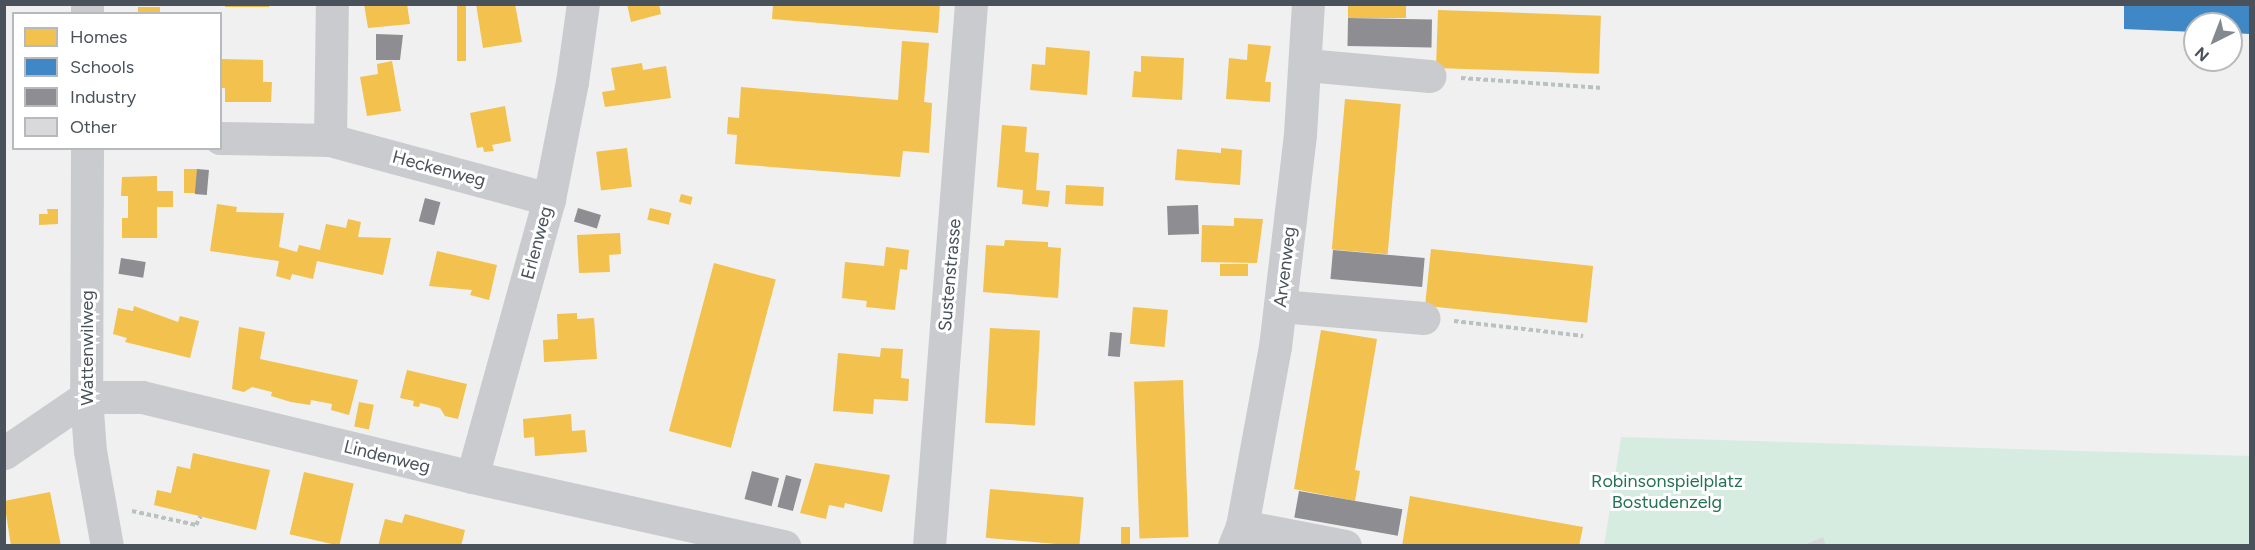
<!DOCTYPE html>
<html>
<head>
<meta charset="utf-8">
<style>
	body { margin:0 }
	#map { position:relative; width:2255px; height:550px; overflow:hidden; background:#f0f0f0; font-family:Figtree,sans-serif }
	div>[style] { position:absolute }
	.green>* { inset:0; background:#d7ece1 }
	.homes>* { inset:0; background:#f2c14e; transform-origin:0 0 }
	.schools>* { inset:0; background:#3f88c5 }
	.industry>* { inset:0; background:#8d8d92; transform-origin:0 0 }
	.building>* { inset:0; background:#d9d9da }
	.path>* { height:4px; margin-top:-2px; transform-origin:0; background:repeating-linear-gradient(90deg,#b9c2c0 0 4.5px,transparent 0 7.5px) }
	.minor>* { height:33px; margin:-16.5px; padding:0 16.5px; transform-origin:16.5px; border-radius:16.5px; background:#cacbce }
	span { translate:-50% -50%; white-space:nowrap; text-align:center; line-height:1.15; -webkit-text-stroke:6px #fff; paint-order:stroke }
	.street-label { font-size:18px; color:#49515a }
	.park-label { font-size:18px; color:#237251 }
	.frame { position:absolute; inset:0; border:6px solid #49515a; pointer-events:none }
	.legend { position:absolute; left:12px; top:12px; width:210px; height:138px; box-sizing:border-box; background:#fff; border:2px solid #b6b9bd; margin:0; padding:8px 10px; list-style:none; font-size:18px; color:#49515a }
	.legend li { display:flex; align-items:center; gap:12px; height:30px }
	.legend b { width:30px; border:2px solid #b6b9bd }
	.north { position:absolute; left:2183px; top:12px; width:60px; height:60px; box-sizing:border-box; background:#fff; border:2px solid #b6b9bd; border-radius:50%; rotate:222deg; font-size:16px; font-weight:700; line-height:24px; text-align:center; color:#49515a }
	.north::after { content:''; display:block; margin:auto; width:21px; height:27px; background:#83898e; clip-path:polygon(50% 0,100% 100%,50% 72%,0 100%) }
</style>
</head>
<body>
<div id="map">
	<div class="green">
		<i style="clip-path:polygon(1621px 437px,2250px 456px,2250px 545px,1604px 546px)"></i>
	</div>
	<div class="homes">
		<i style="left:225px;top:4px;width:44px;height:3px"></i>
		<i style="clip-path:polygon(364px 4px,407px 4px,410px 24px,368px 28px)"></i>
		<i style="left:457px;top:4px;width:9px;height:57px"></i>
		<i style="clip-path:polygon(476px 4px,515px 4px,522px 42px,483px 48px)"></i>
		<i style="clip-path:polygon(627px 4px,659px 4px,661px 14px,631px 22px)"></i>
		<i style="clip-path:polygon(773px 4px,940px 4px,938px 33px,772px 19px)"></i>
		<i style="left:1348px;top:4px;width:58px;height:14px"></i>
		<i style="left:138px;top:7px;width:22px;height:7px"></i>
		<i style="left:1438px;top:10px;width:163px;height:58px;rotate:2deg"></i>
		<i style="clip-path:polygon(902px 41px,929px 43px,924px 102px,932px 103px,929px 153px,903px 151px,900px 177px,735px 164px,737px 135px,727px 134px,728px 117px,739px 118px,741px 87px,898px 100px)"></i>
		<i style="clip-path:polygon(1248px 44px,1271px 46px,1265px 82px,1271px 82px,1270px 102px,1226px 99px,1229px 58px,1247px 60px)"></i>
		<i style="clip-path:polygon(1046px 47px,1090px 51px,1087px 95px,1030px 90px,1032px 64px,1045px 65px)"></i>
		<i style="clip-path:polygon(1141px 56px,1184px 58px,1182px 100px,1132px 97px,1134px 71px,1141px 72px)"></i>
		<i style="clip-path:polygon(220px 59px,263px 60px,263px 82px,272px 82px,271px 102px,225px 102px,225px 88px,220px 88px)"></i>
		<i style="clip-path:polygon(392px 61px,401px 111px,367px 116px,360px 77px,378px 74px,377px 64px)"></i>
		<i style="clip-path:polygon(642px 63px,643px 70px,666px 66px,671px 98px,605px 107px,602px 92px,615px 90px,611px 68px)"></i>
		<i style="left:1345px;top:99px;width:56px;height:151px;rotate:5deg"></i>
		<i style="clip-path:polygon(505px 106px,511px 141px,492px 145px,494px 151px,484px 152px,483px 147px,477px 148px,470px 113px)"></i>
		<i style="clip-path:polygon(1002px 125px,1027px 127px,1025px 152px,1039px 153px,1036px 190px,1050px 191px,1048px 207px,1022px 204px,1023px 190px,997px 187px)"></i>
		<i style="left:627px;top:148px;width:39px;height:31px;rotate:83deg"></i>
		<i style="clip-path:polygon(1221px 148px,1242px 150px,1240px 185px,1175px 180px,1177px 149px,1221px 153px)"></i>
		<i style="left:184px;top:169px;width:13px;height:24px"></i>
		<i style="clip-path:polygon(157px 176px,157px 191px,173px 191px,173px 207px,157px 207px,157px 238px,122px 238px,122px 218px,128px 218px,128px 196px,121px 196px,122px 177px)"></i>
		<i style="left:1066px;top:185px;width:38px;height:19px;rotate:3deg"></i>
		<i style="left:681px;top:194px;width:12px;height:8px;rotate:14deg"></i>
		<i style="clip-path:polygon(217px 204px,237px 207px,236px 212px,284px 213px,279px 247px,297px 252px,299px 245px,320px 250px,326px 224px,346px 228px,348px 219px,361px 222px,358px 237px,391px 238px,383px 275px,317px 261px,313px 279px,292px 274px,290px 280px,276px 276px,279px 261px,210px 251px)"></i>
		<i style="left:650px;top:208px;width:22px;height:12px;rotate:13deg"></i>
		<i style="clip-path:polygon(47px 209px,58px 209px,58px 224px,39px 225px,39px 214px,48px 214px)"></i>
		<i style="clip-path:polygon(1234px 218px,1263px 219px,1257px 263px,1201px 262px,1202px 225px,1234px 226px)"></i>
		<i style="clip-path:polygon(620px 233px,621px 254px,609px 255px,610px 272px,579px 273px,577px 235px)"></i>
		<i style="clip-path:polygon(1005px 240px,1048px 242px,1048px 247px,1061px 248px,1058px 298px,983px 292px,986px 245px,1004px 246px)"></i>
		<i style="clip-path:polygon(886px 247px,909px 250px,907px 270px,900px 269px,895px 310px,866px 307px,867px 301px,842px 298px,845px 262px,884px 266px)"></i>
		<i style="left:1431px;top:249px;width:163px;height:57px;rotate:6deg"></i>
		<i style="clip-path:polygon(437px 251px,497px 265px,489px 300px,470px 295px,472px 290px,429px 286px)"></i>
		<i style="left:714px;top:263px;width:64px;height:174px;rotate:15deg"></i>
		<i style="left:1220px;top:264px;width:28px;height:12px"></i>
		<i style="clip-path:polygon(134px 306px,178px 322px,180px 316px,199px 321px,190px 358px,125px 342px,127px 338px,113px 334px,118px 308px,133px 311px)"></i>
		<i style="left:1133px;top:307px;width:35px;height:37px;rotate:5deg"></i>
		<i style="clip-path:polygon(577px 313px,577px 319px,594px 318px,597px 359px,544px 362px,543px 340px,558px 339px,557px 314px)"></i>
		<i style="clip-path:polygon(239px 327px,265px 332px,260px 359px,358px 380px,349px 415px,331px 410px,332px 404px,311px 400px,310px 405px,291px 402px,271px 396px,272px 392px,252px 387px,244px 392px,232px 389px)"></i>
		<i style="left:990px;top:328px;width:50px;height:95px;rotate:3deg"></i>
		<i style="clip-path:polygon(1321px 330px,1377px 339px,1355px 470px,1360px 471px,1355px 501px,1294px 489px)"></i>
		<i style="clip-path:polygon(881px 348px,903px 349px,901px 378px,909px 379px,908px 401px,874px 399px,873px 414px,833px 411px,838px 353px,880px 357px)"></i>
		<i style="clip-path:polygon(407px 370px,467px 384px,458px 419px,445px 416px,440px 408px,420px 403px,419px 407px,413px 406px,414px 401px,400px 398px)"></i>
		<i style="left:1183px;top:380px;width:157px;height:49px;rotate:88deg"></i>
		<i style="left:359px;top:402px;width:15px;height:25px;rotate:11deg"></i>
		<i style="clip-path:polygon(571px 414px,572px 431px,585px 430px,587px 452px,535px 456px,534px 437px,524px 438px,523px 419px)"></i>
		<i style="clip-path:polygon(193px 453px,270px 470px,256px 530px,154px 505px,157px 490px,171px 493px,177px 466px,190px 469px)"></i>
		<i style="clip-path:polygon(815px 463px,890px 475px,882px 512px,845px 503px,844px 508px,829px 505px,826px 519px,800px 513px)"></i>
		<i style="left:304px;top:472px;width:51px;height:64px;rotate:13deg"></i>
		<i style="left:990px;top:489px;width:94px;height:49px;rotate:5deg"></i>
		<i style="clip-path:polygon(50px 492px,61px 546px,11px 546px,4px 501px)"></i>
		<i style="clip-path:polygon(1410px 496px,1583px 527px,1579px 546px,1402px 546px)"></i>
		<i style="clip-path:polygon(405px 514px,465px 530px,461px 546px,378px 546px,385px 519px,402px 523px)"></i>
		<i style="left:1121px;top:527px;width:9px;height:19px"></i>
	</div>
	<div class="schools">
		<i style="clip-path:polygon(2124px 4px,2250px 4px,2250px 34px,2231px 33px,2231px 24px,2195px 24px,2195px 32px,2124px 29px)"></i>
	</div>
	<div class="industry">
		<i style="left:1348px;top:18px;width:84px;height:28px;rotate:1deg"></i>
		<i style="clip-path:polygon(376px 34px,403px 35px,400px 60px,376px 60px)"></i>
		<i style="left:197px;top:169px;width:12px;height:25px;rotate:5deg"></i>
		<i style="left:425px;top:198px;width:16px;height:24px;rotate:15deg"></i>
		<i style="left:1198px;top:205px;width:29px;height:31px;rotate:88deg"></i>
		<i style="left:578px;top:208px;width:24px;height:14px;rotate:17deg"></i>
		<i style="left:1333px;top:250px;width:92px;height:29px;rotate:5deg"></i>
		<i style="left:121px;top:258px;width:25px;height:16px;rotate:9deg"></i>
		<i style="left:1110px;top:332px;width:12px;height:24px;rotate:5deg"></i>
		<i style="left:752px;top:471px;width:28px;height:29px;rotate:15deg"></i>
		<i style="left:786px;top:475px;width:16px;height:33px;rotate:15deg"></i>
		<i style="left:1299px;top:491px;width:105px;height:27px;rotate:10deg"></i>
	</div>
	<div class="building">
		<i style="clip-path:polygon(1823px 537px,1826px 546px,1804px 546px,1804px 545px)"></i>
	</div>
	<div class="path">
		<i style="left:1461px;top:78px;width:142px;rotate:4deg"></i>
		<i style="left:1454px;top:321px;width:130px;rotate:6.6deg"></i>
		<i style="left:132px;top:511px;width:66px;rotate:12.3deg"></i>
		<i style="left:196px;top:525px;width:10px;rotate:-61deg"></i>
	</div>
	<div class="minor">
		<i style="left:87px;top:14px;width:10px;rotate:-90deg"></i>
		<i style="left:1306px;top:65px;width:124px;rotate:5.1deg"></i>
		<i style="left:220px;top:138px;width:110px;rotate:1deg"></i>
		<i style="left:330px;top:140px;width:227px;rotate:15.1deg"></i>
		<i style="left:330px;top:140px;width:136px;rotate:-89.2deg"></i>
		<i style="left:87px;top:148px;width:249px;rotate:90.2deg"></i>
		<i style="left:86px;top:397px;width:54px;rotate:85.8deg"></i>
		<i style="left:90px;top:451px;width:97px;rotate:79.9deg"></i>
		<i style="left:1280px;top:306px;width:144px;rotate:4.8deg"></i>
		<i style="left:4px;top:453px;width:99px;rotate:-34.3deg"></i>
		<i style="left:86px;top:397px;width:56px"></i>
		<i style="left:142px;top:397px;width:340px;rotate:13.6deg"></i>
		<i style="left:472px;top:477px;width:320px;rotate:12.5deg"></i>
		<i style="left:472px;top:477px;width:288px;rotate:-74.5deg"></i>
		<i style="left:549px;top:199px;width:119px;rotate:-78.9deg"></i>
		<i style="left:572px;top:82px;width:79px;rotate:-82deg"></i>
		<i style="left:1242px;top:526px;width:105px;rotate:11deg"></i>
		<i style="left:929px;top:546px;width:544px;rotate:-85.57deg"></i>
		<i style="left:1234px;top:546px;width:22px;rotate:-68deg"></i>
		<i style="left:1242px;top:526px;width:182px;rotate:-79.6deg"></i>
		<i style="left:1275px;top:347px;width:214px;rotate:-83.3deg"></i>
		<i style="left:1300px;top:134px;width:130px;rotate:-86.5deg"></i>
	</div>
	<div class="street-label">
		<span style="left:439px;top:169px;rotate:15deg">Heckenweg</span>
		<span style="left:537px;top:243px;rotate:-75deg">Erlenweg</span>
		<span style="left:1285px;top:267px;rotate:-83deg">Arvenweg</span>
		<span style="left:950px;top:275px;rotate:-85deg">Sustenstrasse</span>
		<span style="left:87px;top:348px;rotate:-90deg">Wattenwilweg</span>
		<span style="left:387px;top:457px;rotate:14deg">Lindenweg</span>
	</div>
	<div class="park-label">
		<span style="left:1667px;top:492px">Robinsonspielplatz<br>Bostudenzelg</span>
	</div>
	<div class="frame"></div>
	<ul class="legend">
	<li><b style="height:16px;background:#f2c14e"></b>Homes</li>
	<li><b style="height:16px;background:#3f88c5"></b>Schools</li>
	<li><b style="height:16px;background:#8d8d92"></b>Industry</li>
	<li><b style="height:16px;background:#d9d9da"></b>Other</li>
	</ul>
	<div class="north">N</div>
</div>
</body>
</html>
